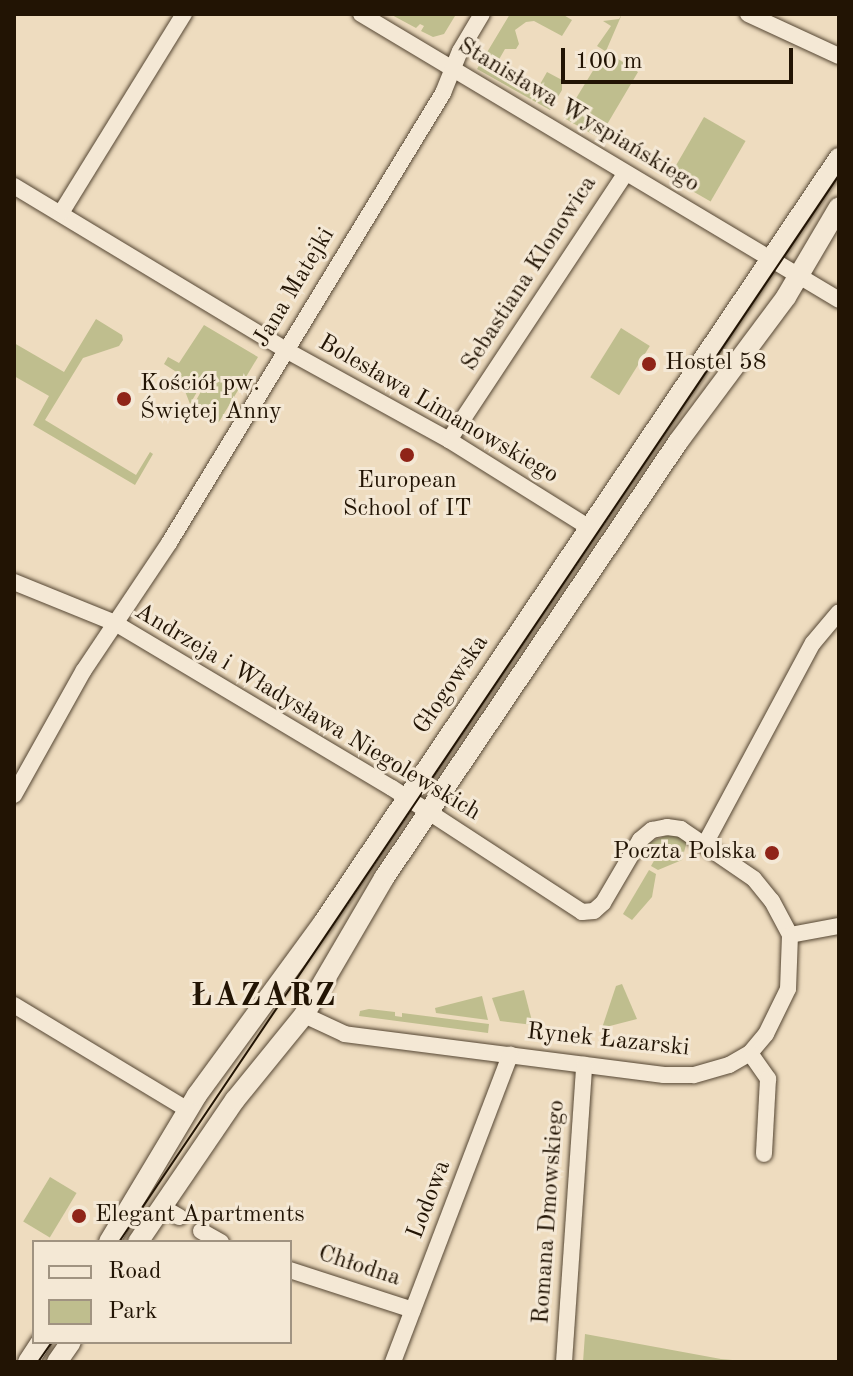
<!DOCTYPE html>
<html>
<head>
<meta charset="utf-8">
<style>
	body { margin:0 }
	#map { position:relative; width:853px; height:1376px; overflow:hidden; background:#eedcbf; font-family:"Old Standard TT",serif }
	div>[style] { position:absolute }
	.green>* { inset:0; background:#bfbe8e; transform-origin:0 0 }
	.roads { filter:drop-shadow(0 0 2px #554633) drop-shadow(0 0 2px #554633) }
	.minor>* { height:16px; margin:-8px; padding:0 8px; transform-origin:8px; border-radius:8px; background:#f4e8d5 }
	.tertiary>* { height:20px; margin:-10px; padding:0 10px; transform-origin:10px; border-radius:10px; background:#f4e8d5 }
	.tram>* { height:2px; margin:-1px; padding:0 1px; transform-origin:1px; border-radius:1px; background:#221404 }
	.dots>* { width:22px; height:22px; translate:-50% -50%; box-sizing:border-box; border:4px solid #f4e8d5; border-radius:50% }
	span { translate:-50% -50%; white-space:nowrap; text-align:center; line-height:1.15; -webkit-text-stroke:6px #f4e8d5; paint-order:stroke }
	.street-label { font-size:24px; color:#221404 }
	.poi-label { font-size:24px; color:#221404 }
	.left { translate:0 -50%; text-align:left }
	.right { translate:-100% -50%; text-align:right }
	.district-label { font-size:32px; color:#221404; font-weight:700; letter-spacing:2px }
	.frame { position:absolute; inset:0; border:16px solid #221404; pointer-events:none }
	.legend { position:absolute; left:32px; top:1240px; width:260px; height:104px; box-sizing:border-box; background:#f4e8d5; border:2px solid #a09381; margin:0; padding:10px 14px; list-style:none; font-size:24px; color:#221404 }
	.legend li { display:flex; align-items:center; gap:16px; height:40px }
	.legend b { width:40px; border:2px solid #a09381 }
	.scale { position:absolute; left:561px; top:48px; width:232px; height:36px; box-sizing:border-box; border:4px solid #221404; border-top:0; padding-left:10px; font-size:24px; line-height:28px; white-space:nowrap; color:#221404; -webkit-text-stroke:6px #f4e8d5; paint-order:stroke }
</style>
</head>
<body>
<div id="map">
	<div class="green">
		<i style="clip-path:polygon(390px 14px,453px 14px,455px 16px,444px 34px,433px 37px,421px 31px,424px 26px,420px 24px,416px 28px)"></i>
		<i style="clip-path:polygon(510px 14px,562px 14px,572px 20px,562px 36px,534px 21px,526px 22px,515px 30px,519px 44px,516px 49px,505px 49px,497px 63px,539px 86px,547px 72px,562px 80px,562px 90px,550px 110px,477px 69px)"></i>
		<i style="clip-path:polygon(622px 14px,606px 51px,638px 72px,599px 138px,564px 118px,605px 51px,597px 46px,611px 26px,603px 21px,619px 19px)"></i>
		<i style="left:704px;top:117px;width:48px;height:70px;rotate:30deg"></i>
		<i style="clip-path:polygon(96px 319px,122px 335px,123px 340px,119px 346px,83px 358px,45px 420px,136px 475px,150px 452px,153px 454px,135px 485px,33px 425px,49px 396px,14px 376px,14px 343px,64px 372px)"></i>
		<i style="clip-path:polygon(204px 325px,258px 357px,219px 422px,193px 406px,204px 386px,201px 385px,190px 404px,178px 373px,164px 364px,168px 357px,179px 363px)"></i>
		<i style="left:621px;top:328px;width:34px;height:58px;rotate:32deg"></i>
		<i style="clip-path:polygon(673px 833px,687px 841px,682px 860px,658px 870px,651px 866px,660px 850px,647px 843px)"></i>
		<i style="clip-path:polygon(649px 870px,656px 874px,652px 897px,632px 920px,623px 914px)"></i>
		<i style="clip-path:polygon(622px 984px,637px 1019px,602px 1028px,616px 986px)"></i>
		<i style="clip-path:polygon(524px 990px,533px 1025px,500px 1021px,492px 998px)"></i>
		<i style="clip-path:polygon(482px 996px,488px 1020px,436px 1013px,435px 1008px)"></i>
		<i style="clip-path:polygon(369px 1009px,395px 1012px,395px 1016px,402px 1017px,402px 1013px,489px 1024px,488px 1033px,359px 1016px,360px 1011px)"></i>
		<i style="left:50px;top:1177px;width:31px;height:52px;rotate:31deg"></i>
		<i style="clip-path:polygon(585px 1334px,721px 1359px,744px 1361px,583px 1362px)"></i>
	</div>
	<div class="roads">
		<div class="minor">
			<i style="left:361px;top:14px;width:557px;rotate:30.89deg"></i>
			<i style="left:748px;top:14px;width:100px;rotate:24.8deg"></i>
			<i style="left:14px;top:186px;width:318px;rotate:31.1deg"></i>
			<i style="left:286px;top:350px;width:186px;rotate:28.9deg"></i>
			<i style="left:449px;top:440px;width:166px;rotate:32deg"></i>
			<i style="left:61px;top:213px;width:234px;rotate:-58.3deg"></i>
			<i style="left:449px;top:440px;width:319px;rotate:-56.5deg"></i>
			<i style="left:14px;top:582px;width:109px;rotate:22.1deg"></i>
			<i style="left:115px;top:623px;width:322px;rotate:30.8deg"></i>
			<i style="left:392px;top:788px;width:227px;rotate:33.1deg"></i>
			<i style="left:582px;top:912px;width:12px;rotate:-5deg"></i>
			<i style="left:594px;top:911px;width:12px;rotate:-42deg"></i>
			<i style="left:603px;top:903px;width:73px;rotate:-59.6deg"></i>
			<i style="left:640px;top:840px;width:16px;rotate:-40deg"></i>
			<i style="left:652px;top:830px;width:15px;rotate:-11deg"></i>
			<i style="left:667px;top:827px;width:14px;rotate:8deg"></i>
			<i style="left:681px;top:829px;width:88px;rotate:34.4deg"></i>
			<i style="left:754px;top:879px;width:28px;rotate:51deg"></i>
			<i style="left:772px;top:901px;width:38px;rotate:62deg"></i>
			<i style="left:790px;top:935px;width:54px;rotate:92.1deg"></i>
			<i style="left:788px;top:989px;width:50px;rotate:116.1deg"></i>
			<i style="left:766px;top:1034px;width:25px;rotate:130deg"></i>
			<i style="left:750px;top:1053px;width:24px;rotate:150deg"></i>
			<i style="left:729px;top:1065px;width:37px;rotate:164deg"></i>
			<i style="left:693px;top:1075px;width:29px;rotate:180deg"></i>
			<i style="left:664px;top:1075px;width:322px;rotate:-172.7deg"></i>
			<i style="left:345px;top:1034px;width:45px;rotate:-155.1deg"></i>
			<i style="left:14px;top:795px;width:143px;rotate:-60.8deg"></i>
			<i style="left:84px;top:670px;width:153px;rotate:-56.2deg"></i>
			<i style="left:169px;top:543px;width:527px;rotate:-58.66deg"></i>
			<i style="left:443px;top:93px;width:45px;rotate:-68deg"></i>
			<i style="left:460px;top:51px;width:43px;rotate:-59.3deg"></i>
			<i style="left:705px;top:844px;width:228px;rotate:-61.8deg"></i>
			<i style="left:813px;top:643px;width:40px;rotate:-50deg"></i>
			<i style="left:790px;top:935px;width:50px;rotate:-10.4deg"></i>
			<i style="left:14px;top:1005px;width:203px;rotate:31.1deg"></i>
			<i style="left:750px;top:1053px;width:32px;rotate:55deg"></i>
			<i style="left:768px;top:1079px;width:75px;rotate:93.1deg"></i>
			<i style="left:162px;top:1207px;width:20px;rotate:30deg"></i>
			<i style="left:201px;top:1231px;width:23px;rotate:29deg"></i>
			<i style="left:290px;top:1270px;width:129px;rotate:18deg"></i>
			<i style="left:393px;top:1362px;width:329px;rotate:-69.1deg"></i>
			<i style="left:564px;top:1362px;width:298px;rotate:-86.1deg"></i>
		</div>
		<div class="tertiary">
			<i style="left:109px;top:1242px;width:171px;rotate:-59.1deg"></i>
			<i style="left:197px;top:1095px;width:213px;rotate:-53.8deg"></i>
			<i style="left:323px;top:923px;width:923px;rotate:-56deg"></i>
			<i style="left:138px;top:1242px;width:172px;rotate:-55.7deg"></i>
			<i style="left:235px;top:1100px;width:109px;rotate:-50.9deg"></i>
			<i style="left:304px;top:1015px;width:159px;rotate:-59.7deg"></i>
			<i style="left:384px;top:878px;width:526px;rotate:-56.01deg"></i>
			<i style="left:678px;top:442px;width:181px;rotate:-53.3deg"></i>
			<i style="left:786px;top:297px;width:104px;rotate:-59.5deg"></i>
			<i style="left:28px;top:1362px;width:24px;rotate:-57deg"></i>
			<i style="left:57px;top:1362px;width:24px;rotate:-55deg"></i>
		</div>
	</div>
	<div class="tram">
		<i style="left:119px;top:1242px;width:1287px;rotate:-55.99deg"></i>
		<i style="left:38px;top:1362px;width:24px;rotate:-55deg"></i>
	</div>
	<div class="dots">
		<i style="left:649px;top:364px;background:#8f2418"></i>
		<i style="left:124px;top:399px;background:#8f2418"></i>
		<i style="left:407px;top:455px;background:#8f2418"></i>
		<i style="left:772px;top:853px;background:#8f2418"></i>
		<i style="left:79px;top:1216px;background:#8f2418"></i>
	</div>
	<div class="street-label">
		<span style="left:578px;top:116px;rotate:31deg">Stanisława Wyspiańskiego</span>
		<span style="left:530px;top:274px;rotate:-57deg">Sebastiana Klonowica</span>
		<span style="left:295px;top:288px;rotate:-59deg">Jana Matejki</span>
		<span style="left:438px;top:410px;rotate:30deg">Bolesława Limanowskiego</span>
		<span style="left:452px;top:685px;rotate:-56deg">Głogowska</span>
		<span style="left:307px;top:713px;rotate:31deg">Andrzeja i Władysława Niegolewskich</span>
		<span style="left:608px;top:1041px;rotate:6deg">Rynek Łazarski</span>
		<span style="left:430px;top:1200px;rotate:-69deg">Lodowa</span>
		<span style="left:550px;top:1212px;rotate:-86deg">Romana Dmowskiego</span>
		<span style="left:359px;top:1267px;rotate:18deg">Chłodna</span>
	</div>
	<div class="poi-label">
		<span class="left" style="left:665px;top:364px">Hostel 58</span>
		<span class="left" style="left:140px;top:399px">Kościół pw.<br>Świętej Anny</span>
		<span style="left:407px;top:496px">European<br>School of IT</span>
		<span class="right" style="left:756px;top:853px">Poczta Polska</span>
		<span class="left" style="left:95px;top:1216px">Elegant Apartments</span>
	</div>
	<div class="district-label">
		<span style="left:264px;top:997px">ŁAZARZ</span>
	</div>
	<div class="frame"></div>
	<ul class="legend">
	<li><b style="height:10px;background:#f4e8d5"></b>Road</li>
	<li><b style="height:22px;background:#bfbe8e"></b>Park</li>
	</ul>
	<div class="scale">100 m</div>
</div>
</body>
</html>
